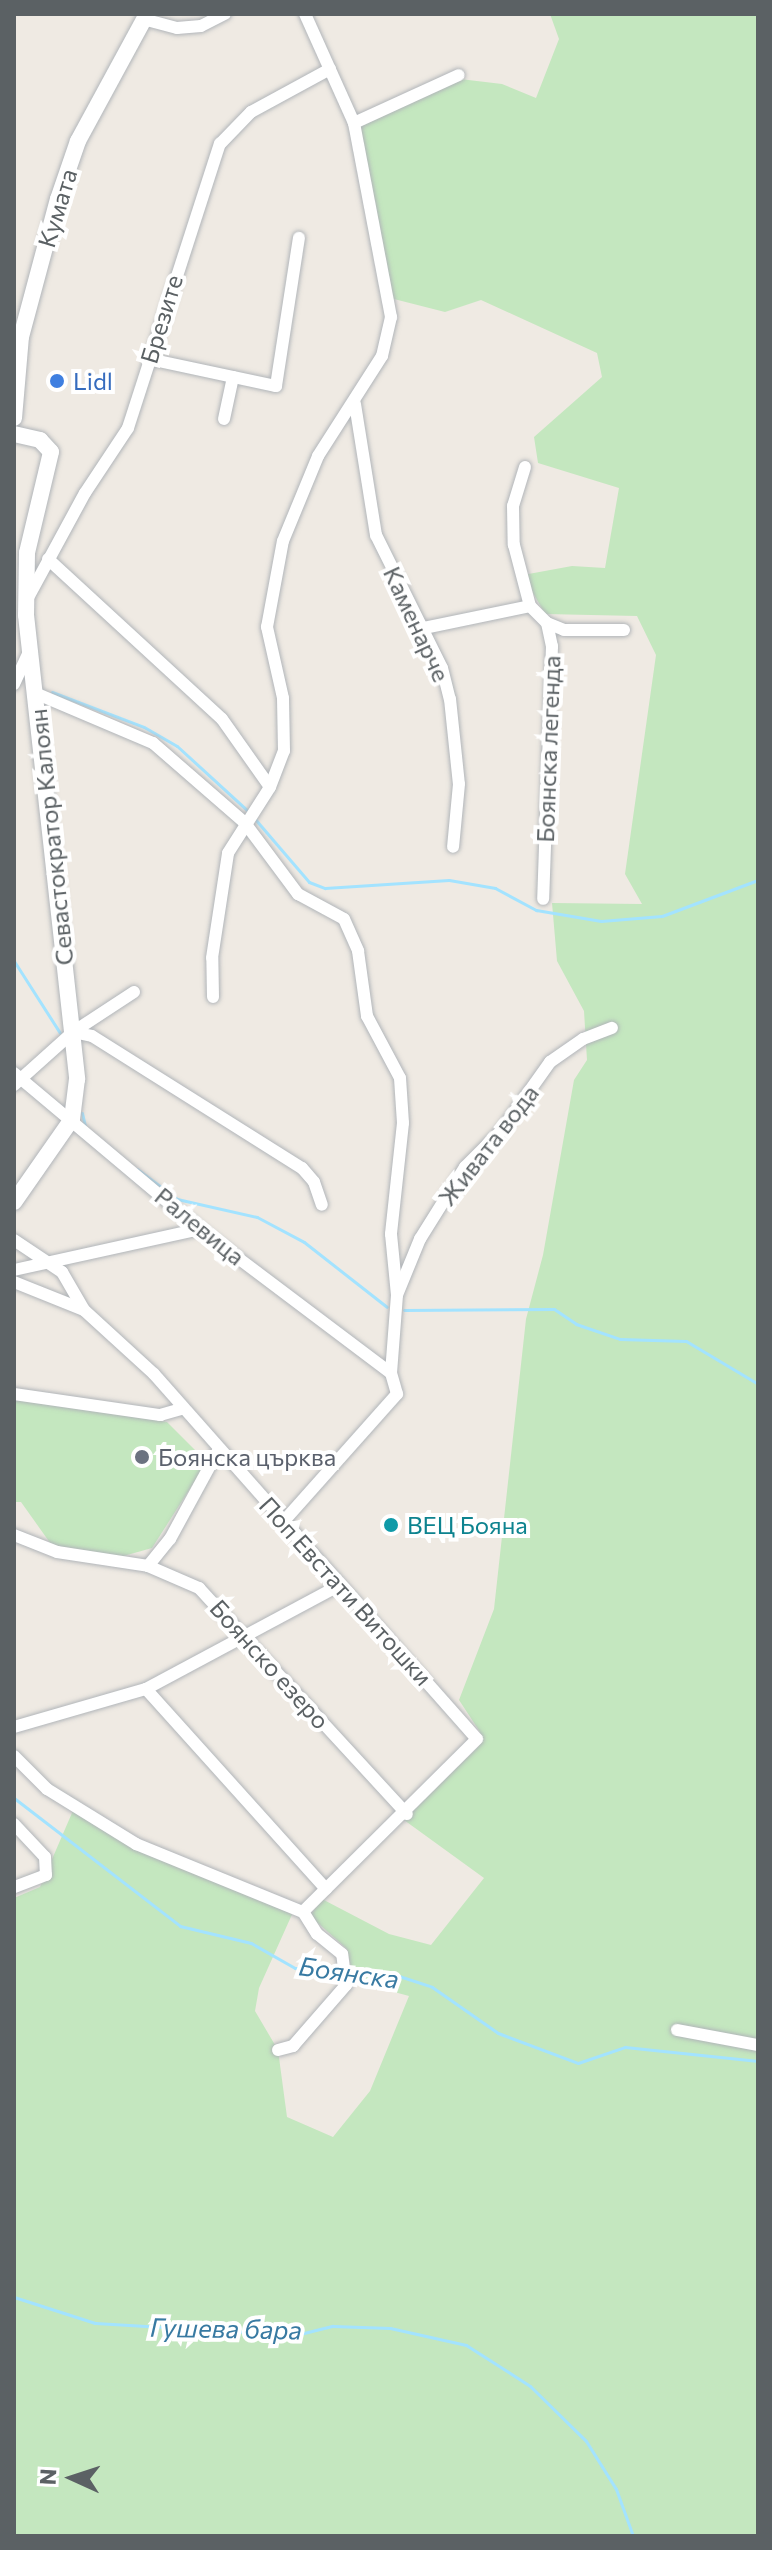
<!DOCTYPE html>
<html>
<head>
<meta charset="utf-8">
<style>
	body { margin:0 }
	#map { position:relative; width:772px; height:2550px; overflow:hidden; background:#efeae3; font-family:Commissioner,sans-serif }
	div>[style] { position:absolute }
	.green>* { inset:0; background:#c4e7bf }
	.stream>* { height:3px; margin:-1.5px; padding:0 1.5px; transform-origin:1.5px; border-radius:1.5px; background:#a3e3ff }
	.roads { filter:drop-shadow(0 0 2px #b1b5b9) drop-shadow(0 0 2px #b1b5b9) }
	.street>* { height:12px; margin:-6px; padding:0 6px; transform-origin:6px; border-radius:6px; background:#fff }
	.secondary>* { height:16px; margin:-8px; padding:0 8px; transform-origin:8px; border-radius:8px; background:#fff }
	.dots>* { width:22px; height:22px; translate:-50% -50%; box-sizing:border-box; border:4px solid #fff; border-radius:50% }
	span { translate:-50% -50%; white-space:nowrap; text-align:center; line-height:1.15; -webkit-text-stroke:8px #fff; paint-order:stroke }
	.street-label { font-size:24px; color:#5b6164 }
	.shop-label { font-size:24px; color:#366cbe }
	.left { translate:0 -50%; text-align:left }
	.worship-label { font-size:24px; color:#5b616d }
	.culture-label { font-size:24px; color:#0d838f }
	.water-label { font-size:26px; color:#387aa2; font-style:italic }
	.frame { position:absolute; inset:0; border:16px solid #5b6164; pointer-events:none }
	.north { position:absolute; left:32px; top:2438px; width:80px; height:80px; -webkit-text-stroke:6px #fff; paint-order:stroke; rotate:273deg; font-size:22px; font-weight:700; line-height:32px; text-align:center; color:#5b6164 }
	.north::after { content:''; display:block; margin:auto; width:28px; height:36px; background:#5b6164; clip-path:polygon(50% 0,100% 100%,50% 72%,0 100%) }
</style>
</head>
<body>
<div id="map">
	<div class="green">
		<i style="clip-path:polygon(550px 14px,758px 14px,758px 2536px,14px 2536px,14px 1898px,40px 1887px,75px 1806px,136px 1844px,294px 1910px,259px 1988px,255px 2011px,278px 2050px,287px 2117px,333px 2137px,370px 2091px,409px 1996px,354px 1981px,347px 1949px,310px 1916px,322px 1899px,389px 1934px,431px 1945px,484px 1878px,404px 1820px,479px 1746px,480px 1732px,459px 1700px,494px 1609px,526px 1319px,543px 1255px,574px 1080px,587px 1060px,584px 1011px,557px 961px,552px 903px,642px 904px,625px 874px,656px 655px,637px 616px,545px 614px,523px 575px,572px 566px,605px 568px,619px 488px,538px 463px,534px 437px,602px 377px,597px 353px,481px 300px,445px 312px,390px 298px,354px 123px,460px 79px,502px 84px,536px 98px,559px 39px)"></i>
		<i style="clip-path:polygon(14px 1399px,167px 1422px,207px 1462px,152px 1548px,120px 1557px,53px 1547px,21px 1502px,14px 1502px)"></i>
	</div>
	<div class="stream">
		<i style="left:52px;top:692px;width:98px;rotate:20.8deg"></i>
		<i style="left:144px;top:727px;width:38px;rotate:30deg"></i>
		<i style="left:177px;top:746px;width:99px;rotate:42.5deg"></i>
		<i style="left:255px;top:819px;width:83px;rotate:49.4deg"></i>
		<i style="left:309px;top:882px;width:17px;rotate:21deg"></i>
		<i style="left:325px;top:888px;width:124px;rotate:-3.7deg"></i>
		<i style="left:449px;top:880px;width:47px;rotate:9.9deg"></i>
		<i style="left:495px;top:888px;width:47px;rotate:28.2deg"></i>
		<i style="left:536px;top:910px;width:66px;rotate:9.6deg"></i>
		<i style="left:601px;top:921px;width:61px;rotate:-4.7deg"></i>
		<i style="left:662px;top:916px;width:103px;rotate:-20.6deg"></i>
		<i style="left:14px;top:961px;width:85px;rotate:57.4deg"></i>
		<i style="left:82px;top:1113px;width:13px;rotate:77deg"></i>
		<i style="left:137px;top:1169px;width:50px;rotate:36.9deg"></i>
		<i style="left:177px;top:1199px;width:82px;rotate:12.7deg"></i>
		<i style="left:257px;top:1217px;width:53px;rotate:28deg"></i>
		<i style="left:304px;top:1242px;width:105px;rotate:38.1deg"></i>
		<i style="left:404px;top:1310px;width:150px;rotate:-0.4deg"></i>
		<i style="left:554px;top:1309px;width:27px;rotate:34deg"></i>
		<i style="left:576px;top:1324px;width:46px;rotate:18.8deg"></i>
		<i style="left:620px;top:1339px;width:66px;rotate:1.7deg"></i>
		<i style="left:686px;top:1341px;width:84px;rotate:30.8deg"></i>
		<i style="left:14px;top:1798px;width:210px;rotate:37.6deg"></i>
		<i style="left:180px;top:1926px;width:73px;rotate:13.5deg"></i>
		<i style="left:251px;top:1943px;width:51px;rotate:29.6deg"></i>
		<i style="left:295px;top:1968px;width:46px;rotate:1.2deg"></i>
		<i style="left:348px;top:1970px;width:51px;rotate:6.7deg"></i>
		<i style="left:399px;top:1976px;width:35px;rotate:18deg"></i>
		<i style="left:432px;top:1987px;width:80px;rotate:34.9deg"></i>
		<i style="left:498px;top:2033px;width:85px;rotate:20.6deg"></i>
		<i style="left:578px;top:2063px;width:50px;rotate:-18.8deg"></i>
		<i style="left:625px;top:2047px;width:134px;rotate:6deg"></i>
		<i style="left:14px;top:2297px;width:85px;rotate:17.8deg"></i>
		<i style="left:95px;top:2323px;width:201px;rotate:3.4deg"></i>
		<i style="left:296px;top:2335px;width:38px;rotate:-14deg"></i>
		<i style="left:333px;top:2326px;width:57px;rotate:2deg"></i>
		<i style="left:390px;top:2328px;width:78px;rotate:12.6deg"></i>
		<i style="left:466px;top:2345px;width:76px;rotate:32.6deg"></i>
		<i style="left:530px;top:2386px;width:78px;rotate:44.5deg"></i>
		<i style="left:586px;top:2441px;width:57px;rotate:58deg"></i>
		<i style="left:616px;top:2489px;width:50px;rotate:70.1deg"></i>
	</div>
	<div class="roads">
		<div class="street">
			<i style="left:143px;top:19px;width:35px;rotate:15deg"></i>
			<i style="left:177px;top:28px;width:24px;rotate:-5deg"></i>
			<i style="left:201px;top:26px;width:27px;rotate:-27deg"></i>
			<i style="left:354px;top:123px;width:115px;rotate:-24.6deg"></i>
			<i style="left:149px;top:359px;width:130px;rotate:12deg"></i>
			<i style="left:276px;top:386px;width:150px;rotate:-81.2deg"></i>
			<i style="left:355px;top:404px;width:133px;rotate:80.9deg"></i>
			<i style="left:376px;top:535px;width:148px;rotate:63.6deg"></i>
			<i style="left:442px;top:668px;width:32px;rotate:76deg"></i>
			<i style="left:450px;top:699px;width:85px;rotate:84deg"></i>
			<i style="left:459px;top:784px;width:63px;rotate:95.4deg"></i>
			<i style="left:224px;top:419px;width:43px;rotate:-77.9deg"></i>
			<i style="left:525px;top:467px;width:41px;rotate:107.1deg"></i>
			<i style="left:513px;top:506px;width:39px;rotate:89deg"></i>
			<i style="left:514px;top:545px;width:63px;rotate:75.3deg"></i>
			<i style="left:530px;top:606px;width:24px;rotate:45deg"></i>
			<i style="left:547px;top:623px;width:24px;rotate:78deg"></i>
			<i style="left:552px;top:646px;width:253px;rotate:92deg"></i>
			<i style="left:48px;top:559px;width:236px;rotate:42.6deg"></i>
			<i style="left:222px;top:719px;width:83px;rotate:54.8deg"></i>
			<i style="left:29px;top:596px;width:117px;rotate:-61.5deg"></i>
			<i style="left:85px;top:493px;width:78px;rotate:-56.5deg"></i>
			<i style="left:128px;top:428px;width:299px;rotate:-72.1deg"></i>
			<i style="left:220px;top:144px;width:45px;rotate:-45.9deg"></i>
			<i style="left:251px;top:112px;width:90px;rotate:-28.6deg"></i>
			<i style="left:547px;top:623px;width:18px;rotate:22deg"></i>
			<i style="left:564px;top:630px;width:60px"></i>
			<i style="left:424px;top:628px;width:108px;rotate:-11.7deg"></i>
			<i style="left:14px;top:684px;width:35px;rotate:-65deg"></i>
			<i style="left:35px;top:693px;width:128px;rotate:23deg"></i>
			<i style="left:153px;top:743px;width:122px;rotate:41deg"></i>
			<i style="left:245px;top:823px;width:89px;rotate:53.3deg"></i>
			<i style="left:298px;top:894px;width:52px;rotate:28.5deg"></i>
			<i style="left:344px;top:919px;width:35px;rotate:66deg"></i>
			<i style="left:358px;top:951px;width:66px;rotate:82.1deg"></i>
			<i style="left:367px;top:1016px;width:70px;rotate:62deg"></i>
			<i style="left:400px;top:1078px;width:45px;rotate:86.2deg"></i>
			<i style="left:403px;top:1123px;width:112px;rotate:96.2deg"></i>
			<i style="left:391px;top:1234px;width:61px;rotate:84.4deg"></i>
			<i style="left:397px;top:1295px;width:78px;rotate:94.4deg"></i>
			<i style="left:391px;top:1373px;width:22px;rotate:74deg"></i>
			<i style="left:397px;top:1394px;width:171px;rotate:131.7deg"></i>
			<i style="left:213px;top:997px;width:39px;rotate:-91deg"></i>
			<i style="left:212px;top:958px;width:106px;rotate:-81.3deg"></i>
			<i style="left:228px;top:853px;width:78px;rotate:-57.5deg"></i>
			<i style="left:270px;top:787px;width:39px;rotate:-69deg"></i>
			<i style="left:284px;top:751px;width:53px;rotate:-91.1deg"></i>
			<i style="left:283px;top:698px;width:73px;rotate:-102.7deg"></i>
			<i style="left:267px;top:627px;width:87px;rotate:-79.5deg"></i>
			<i style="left:283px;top:541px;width:92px;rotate:-67.6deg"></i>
			<i style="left:318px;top:456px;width:119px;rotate:-57.4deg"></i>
			<i style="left:382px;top:356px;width:40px;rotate:-77deg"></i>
			<i style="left:391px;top:317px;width:197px;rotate:-100.8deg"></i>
			<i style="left:354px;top:123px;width:120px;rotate:-114.2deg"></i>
			<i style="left:73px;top:1032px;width:19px;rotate:12deg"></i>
			<i style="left:92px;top:1036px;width:248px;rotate:32.2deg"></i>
			<i style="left:302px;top:1168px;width:18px;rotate:49deg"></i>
			<i style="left:314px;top:1182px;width:24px;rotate:71deg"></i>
			<i style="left:14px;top:1073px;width:244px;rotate:40deg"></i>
			<i style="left:201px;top:1230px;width:238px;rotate:37deg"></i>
			<i style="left:14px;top:1085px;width:79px;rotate:-41.9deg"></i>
			<i style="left:73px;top:1032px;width:73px;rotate:-33.3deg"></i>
			<i style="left:14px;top:1240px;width:58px;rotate:33.7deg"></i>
			<i style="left:62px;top:1272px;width:44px;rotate:59.9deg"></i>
			<i style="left:84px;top:1310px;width:95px;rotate:42.4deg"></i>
			<i style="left:154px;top:1374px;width:487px;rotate:48.5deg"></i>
			<i style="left:477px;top:1739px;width:245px;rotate:135.2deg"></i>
			<i style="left:14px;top:1270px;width:190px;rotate:-12.4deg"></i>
			<i style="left:14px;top:1282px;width:75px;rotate:21.8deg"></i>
			<i style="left:397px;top:1295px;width:61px;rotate:-67.7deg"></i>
			<i style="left:420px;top:1239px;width:85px;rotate:-58deg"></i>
			<i style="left:465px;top:1167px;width:51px;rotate:-45deg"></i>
			<i style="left:501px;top:1131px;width:85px;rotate:-54.6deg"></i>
			<i style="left:550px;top:1062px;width:40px;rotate:-34.9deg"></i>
			<i style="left:583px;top:1039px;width:31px;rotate:-21deg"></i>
			<i style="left:14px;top:1394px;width:148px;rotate:8.2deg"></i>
			<i style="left:160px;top:1415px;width:22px;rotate:-16deg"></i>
			<i style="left:14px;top:1535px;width:46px;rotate:21.6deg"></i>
			<i style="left:57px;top:1552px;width:92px;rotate:8.7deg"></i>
			<i style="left:148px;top:1566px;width:56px;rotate:23.3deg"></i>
			<i style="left:199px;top:1588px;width:307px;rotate:47.4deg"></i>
			<i style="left:148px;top:1566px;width:35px;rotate:-51deg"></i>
			<i style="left:170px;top:1539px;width:100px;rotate:-61.4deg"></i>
			<i style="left:146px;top:1689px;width:269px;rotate:48deg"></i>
			<i style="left:14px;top:1727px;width:137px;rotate:-16.1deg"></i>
			<i style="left:146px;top:1689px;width:220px;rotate:-28.2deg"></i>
			<i style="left:14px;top:1756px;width:47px;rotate:45deg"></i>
			<i style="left:47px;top:1789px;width:105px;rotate:31.7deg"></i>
			<i style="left:136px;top:1844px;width:180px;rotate:22.2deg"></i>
			<i style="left:14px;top:1824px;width:45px;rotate:46.8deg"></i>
			<i style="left:45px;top:1857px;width:18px;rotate:87deg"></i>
			<i style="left:46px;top:1875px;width:34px;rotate:159deg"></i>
			<i style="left:677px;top:2030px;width:82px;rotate:10.5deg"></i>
			<i style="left:278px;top:2050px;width:16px;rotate:-15deg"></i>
			<i style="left:293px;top:2046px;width:81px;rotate:-49deg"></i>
			<i style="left:346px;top:1985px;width:31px;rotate:-97deg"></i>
			<i style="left:342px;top:1954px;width:32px;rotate:-141deg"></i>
			<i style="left:317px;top:1934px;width:26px;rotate:-122deg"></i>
		</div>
		<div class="secondary">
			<i style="left:14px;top:418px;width:81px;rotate:-85.1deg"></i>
			<i style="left:21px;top:337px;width:143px;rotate:-75deg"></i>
			<i style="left:58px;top:199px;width:61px;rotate:-71deg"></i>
			<i style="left:78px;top:141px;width:145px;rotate:-61.5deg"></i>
			<i style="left:14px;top:434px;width:27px;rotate:13deg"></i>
			<i style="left:40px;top:440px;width:16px;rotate:47deg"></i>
			<i style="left:51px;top:452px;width:104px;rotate:103.4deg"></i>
			<i style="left:27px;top:553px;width:62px;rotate:90.9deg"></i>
			<i style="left:26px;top:615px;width:467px;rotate:83.7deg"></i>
			<i style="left:77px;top:1079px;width:40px;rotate:97.1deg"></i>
			<i style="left:72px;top:1119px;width:101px;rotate:124.9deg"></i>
		</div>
	</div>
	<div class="dots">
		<i style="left:57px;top:381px;background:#3f7fe0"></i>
		<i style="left:142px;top:1457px;background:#6b7280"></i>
		<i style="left:391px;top:1525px;background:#0f9aa8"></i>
	</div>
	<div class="street-label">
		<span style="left:57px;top:208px;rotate:-73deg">Кумата</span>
		<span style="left:161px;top:319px;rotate:-73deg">Брезите</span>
		<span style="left:417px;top:624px;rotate:65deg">Каменарче</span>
		<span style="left:548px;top:749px;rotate:-88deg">Боянска легенда</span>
		<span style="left:51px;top:837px;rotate:-96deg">Севастократор Калоян</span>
		<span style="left:488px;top:1145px;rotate:-52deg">Живата вода</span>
		<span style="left:200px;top:1226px;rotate:39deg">Ралевица</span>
		<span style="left:346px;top:1591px;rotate:48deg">Поп Евстати Витошки</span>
		<span style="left:270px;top:1664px;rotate:48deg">Боянско езеро</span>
	</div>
	<div class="shop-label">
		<span class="left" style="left:73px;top:381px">Lidl</span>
	</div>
	<div class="worship-label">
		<span class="left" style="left:158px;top:1457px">Боянска църква</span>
	</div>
	<div class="culture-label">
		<span class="left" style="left:407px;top:1525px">ВЕЦ Бояна</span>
	</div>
	<div class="water-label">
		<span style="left:349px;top:1972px;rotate:8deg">Боянска</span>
		<span style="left:226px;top:2328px;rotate:1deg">Гушева бара</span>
	</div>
	<div class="frame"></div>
	<div class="north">N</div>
</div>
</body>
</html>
